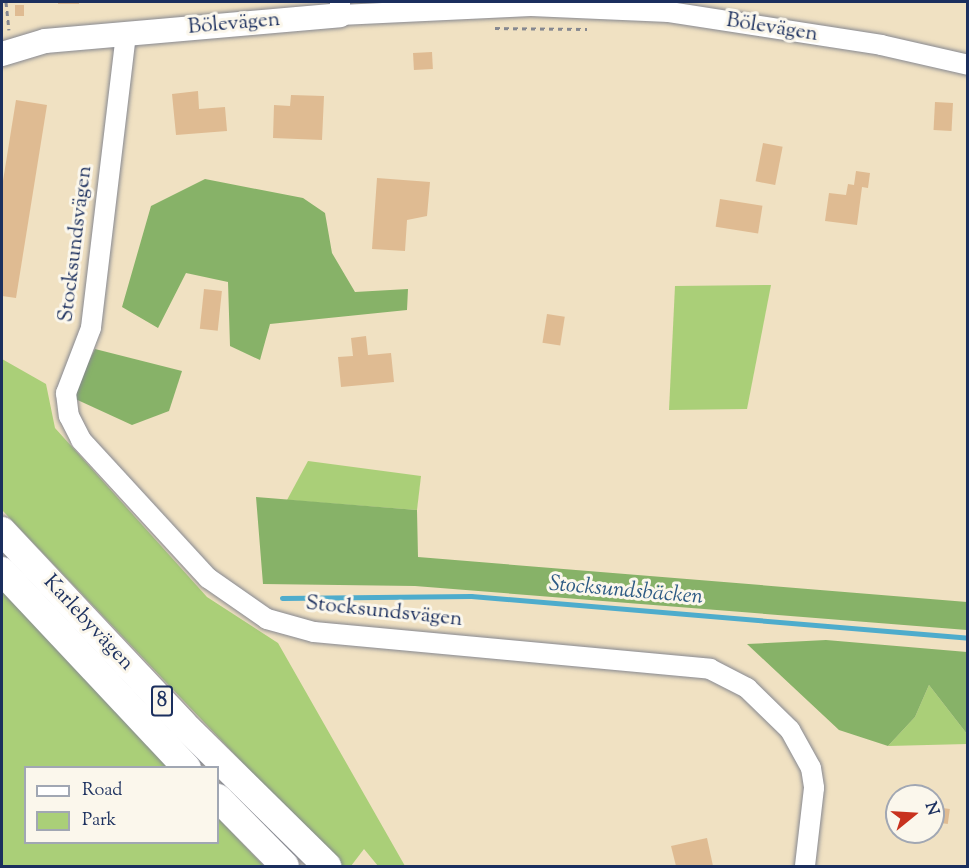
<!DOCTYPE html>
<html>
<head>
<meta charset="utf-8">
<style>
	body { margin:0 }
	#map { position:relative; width:969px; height:868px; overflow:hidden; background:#f0e1c2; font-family:"Sorts Mill Goudy",serif }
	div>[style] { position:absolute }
	.green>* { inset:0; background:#aacf78 }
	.forest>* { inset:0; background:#87b268 }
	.stream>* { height:5px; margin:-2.5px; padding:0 2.5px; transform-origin:2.5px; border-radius:2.5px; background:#4eaccc }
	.building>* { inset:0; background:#dfbb92; transform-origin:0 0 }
	.path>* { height:3px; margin-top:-1.5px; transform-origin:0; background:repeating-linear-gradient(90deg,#868890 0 4.5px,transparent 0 9px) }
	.roads { filter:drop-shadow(0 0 2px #868890) drop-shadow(0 0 2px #868890) }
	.minor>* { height:20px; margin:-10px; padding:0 10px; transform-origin:10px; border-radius:10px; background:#fff }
	.major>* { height:24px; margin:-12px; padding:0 12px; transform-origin:12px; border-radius:12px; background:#fff }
	.highway>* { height:28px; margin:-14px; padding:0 14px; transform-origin:14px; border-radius:14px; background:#fff }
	span { translate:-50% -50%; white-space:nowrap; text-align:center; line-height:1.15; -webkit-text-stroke:6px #fbf7ec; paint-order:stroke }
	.shield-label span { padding:2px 4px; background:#fbf7ec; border:2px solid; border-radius:4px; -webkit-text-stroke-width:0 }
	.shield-label { font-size:20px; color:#1b2f5e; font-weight:700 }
	.street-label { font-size:21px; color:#1b2f5e }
	.water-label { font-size:22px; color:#2d5b84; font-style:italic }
	.frame { position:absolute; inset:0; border:3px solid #1b2f5e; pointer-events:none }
	.legend { position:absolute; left:24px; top:766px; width:195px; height:78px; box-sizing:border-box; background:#fbf7ec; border:2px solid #a1a7b3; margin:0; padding:8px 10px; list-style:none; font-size:18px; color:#1b2f5e }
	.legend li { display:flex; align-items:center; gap:12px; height:30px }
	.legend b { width:30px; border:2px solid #a1a7b3 }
	.north { position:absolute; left:885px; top:784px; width:60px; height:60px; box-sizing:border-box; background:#fbf7ec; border:2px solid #a1a7b3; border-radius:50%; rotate:72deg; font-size:16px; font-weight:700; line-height:24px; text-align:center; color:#1b2f5e }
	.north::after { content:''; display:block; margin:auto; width:21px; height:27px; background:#c8321e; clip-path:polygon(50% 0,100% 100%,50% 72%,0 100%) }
</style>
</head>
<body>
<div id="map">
	<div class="green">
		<i style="clip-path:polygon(771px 285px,747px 409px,669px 410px,675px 286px)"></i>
		<i style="clip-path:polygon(2px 359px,46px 384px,55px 428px,207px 597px,278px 643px,405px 866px,378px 866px,364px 849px,351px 866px,341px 866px,2px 510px)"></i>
		<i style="clip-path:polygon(308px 461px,421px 476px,417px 510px,287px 500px)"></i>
		<i style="clip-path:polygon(2px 591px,168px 767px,26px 768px,26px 842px,218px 842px,218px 818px,264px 866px,2px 866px)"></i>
		<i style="clip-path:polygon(929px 685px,967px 734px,967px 744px,888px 746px,915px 717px)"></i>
	</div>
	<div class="forest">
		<i style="clip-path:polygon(205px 179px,303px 198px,325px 213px,332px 253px,355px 292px,408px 289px,407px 310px,270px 324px,260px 360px,230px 346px,228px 282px,186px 273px,158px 328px,122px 307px,151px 206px)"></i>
		<i style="clip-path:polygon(95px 349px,182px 371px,169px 411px,132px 425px,71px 397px)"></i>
		<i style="clip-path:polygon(256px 497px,417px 510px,418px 557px,967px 602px,967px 630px,415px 586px,263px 584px)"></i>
		<i style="clip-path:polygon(826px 640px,967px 652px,967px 734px,929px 685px,915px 717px,888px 746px,839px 730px,747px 644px)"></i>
	</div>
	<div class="stream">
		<i style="left:282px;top:598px;width:189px;rotate:-0.6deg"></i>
		<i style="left:471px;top:596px;width:499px;rotate:4.8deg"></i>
	</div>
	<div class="building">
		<i style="left:58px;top:2px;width:21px;height:2px"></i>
		<i style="left:15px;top:5px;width:9px;height:11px"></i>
		<i style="left:432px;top:52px;width:17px;height:19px;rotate:87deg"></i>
		<i style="clip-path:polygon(198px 91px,199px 109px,225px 107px,227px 131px,176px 135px,172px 94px)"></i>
		<i style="clip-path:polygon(291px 95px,324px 96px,322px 140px,273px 138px,274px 105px,290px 106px)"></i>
		<i style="clip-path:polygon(16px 100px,47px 105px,16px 298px,2px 296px,2px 187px)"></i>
		<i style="left:935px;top:102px;width:18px;height:28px;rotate:3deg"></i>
		<i style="left:763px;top:143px;width:20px;height:39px;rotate:11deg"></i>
		<i style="clip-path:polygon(856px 171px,870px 173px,868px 188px,862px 187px,857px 225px,825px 221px,829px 193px,846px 195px,848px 184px,854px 185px)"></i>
		<i style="clip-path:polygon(377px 178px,430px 182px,427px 216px,407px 220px,405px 251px,372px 249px)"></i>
		<i style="left:720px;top:199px;width:43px;height:28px;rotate:9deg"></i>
		<i style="left:204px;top:289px;width:18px;height:40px;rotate:6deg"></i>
		<i style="left:547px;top:314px;width:18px;height:29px;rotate:9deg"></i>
		<i style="clip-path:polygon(366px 336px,368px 355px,391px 353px,394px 382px,341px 387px,338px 357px,353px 356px,351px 338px)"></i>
		<i style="left:935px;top:807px;width:15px;height:15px;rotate:8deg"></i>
		<i style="clip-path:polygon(707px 838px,713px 866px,676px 866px,671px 846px)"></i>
	</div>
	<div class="path">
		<i style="left:6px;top:2px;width:28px;rotate:84deg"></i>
		<i style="left:495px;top:28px;width:92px;rotate:0.6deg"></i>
	</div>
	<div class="roads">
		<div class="minor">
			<i style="left:340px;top:2px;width:13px;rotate:90deg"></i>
			<i style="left:340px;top:15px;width:191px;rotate:-2.7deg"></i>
			<i style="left:531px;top:6px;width:138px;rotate:2.5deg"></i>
			<i style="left:669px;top:12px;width:215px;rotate:8.8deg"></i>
			<i style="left:881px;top:45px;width:89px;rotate:12.9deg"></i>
			<i style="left:126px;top:34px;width:296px;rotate:96.8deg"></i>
			<i style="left:91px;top:328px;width:70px;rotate:111deg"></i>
			<i style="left:66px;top:393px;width:23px;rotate:83deg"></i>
			<i style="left:69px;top:416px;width:27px;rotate:63deg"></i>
			<i style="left:81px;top:440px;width:188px;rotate:47.4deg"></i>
			<i style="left:208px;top:578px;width:72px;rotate:34.8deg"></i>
			<i style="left:267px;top:619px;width:49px;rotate:15.5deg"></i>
			<i style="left:314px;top:632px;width:398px;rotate:5.3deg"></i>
			<i style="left:710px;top:669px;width:42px;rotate:27.2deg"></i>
			<i style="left:747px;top:688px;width:60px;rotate:44.3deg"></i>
			<i style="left:790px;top:730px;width:43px;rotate:61.1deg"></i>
			<i style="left:811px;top:768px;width:20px;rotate:81deg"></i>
			<i style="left:814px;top:788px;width:79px;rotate:96.6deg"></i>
		</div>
		<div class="major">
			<i style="left:2px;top:54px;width:45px;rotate:-16.8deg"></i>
			<i style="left:45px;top:41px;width:296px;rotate:-5deg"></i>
		</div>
		<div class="highway">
			<i style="left:2px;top:531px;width:263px;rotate:46.8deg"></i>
			<i style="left:182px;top:723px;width:204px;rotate:44.6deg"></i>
			<i style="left:2px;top:571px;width:270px;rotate:46.8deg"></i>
			<i style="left:218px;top:798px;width:95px;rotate:45.4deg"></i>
		</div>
	</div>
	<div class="shield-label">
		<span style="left:162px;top:701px">8</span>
	</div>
	<div class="street-label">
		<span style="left:234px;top:24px;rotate:-5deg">Bölevägen</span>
		<span style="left:772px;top:28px;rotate:9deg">Bölevägen</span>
		<span style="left:76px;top:244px;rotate:-83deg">Stocksundsvägen</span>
		<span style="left:384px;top:612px;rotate:6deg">Stocksundsvägen</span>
		<span style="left:88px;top:623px;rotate:47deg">Karlebyvägen</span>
	</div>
	<div class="water-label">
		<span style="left:626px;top:592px;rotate:5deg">Stocksundsbäcken</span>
	</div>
	<div class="frame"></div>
	<ul class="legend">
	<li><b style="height:8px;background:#fff"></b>Road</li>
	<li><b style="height:16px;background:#aacf78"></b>Park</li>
	</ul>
	<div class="north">N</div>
</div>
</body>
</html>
